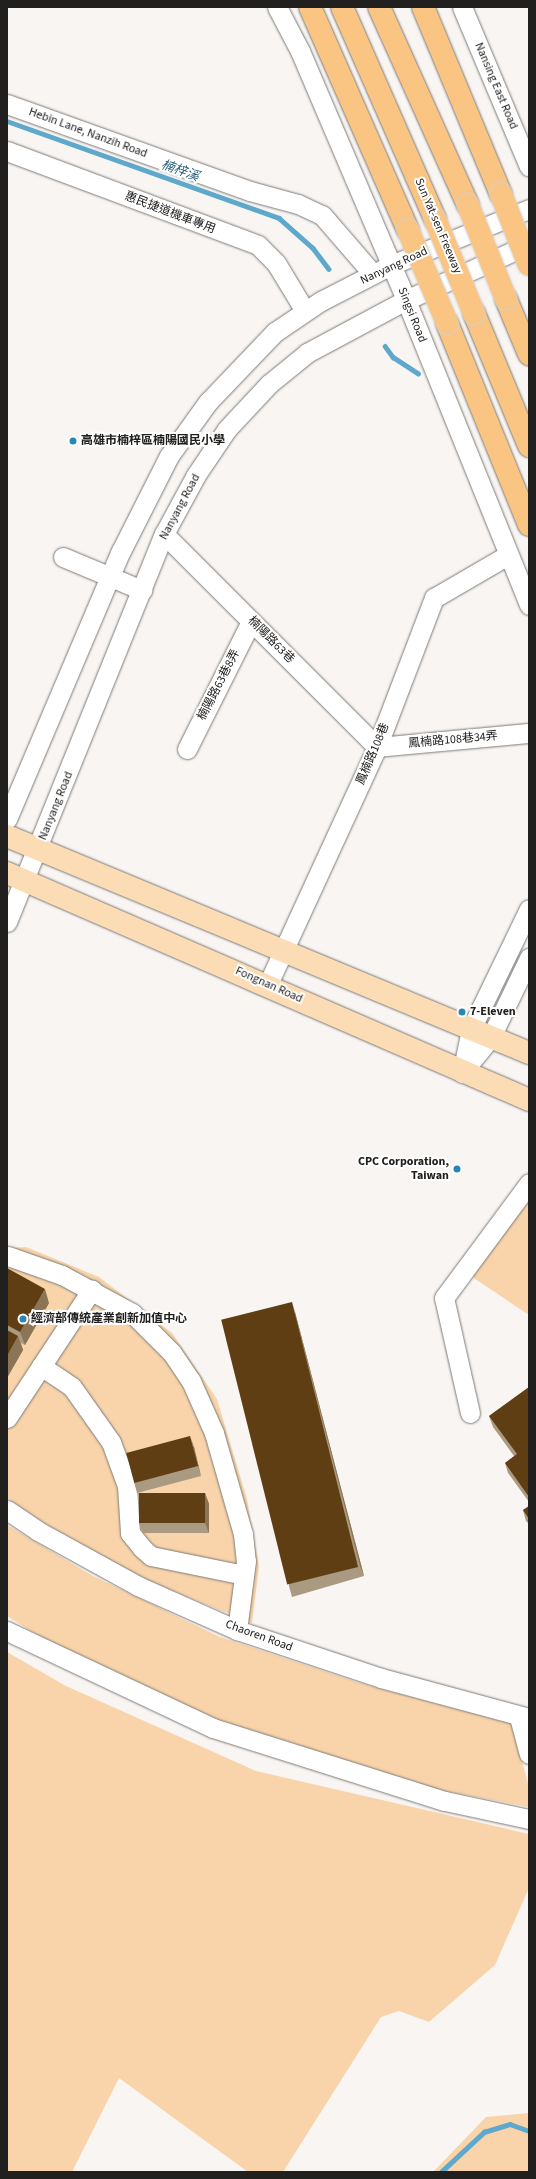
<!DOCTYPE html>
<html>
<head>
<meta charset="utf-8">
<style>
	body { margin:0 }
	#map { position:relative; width:536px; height:2179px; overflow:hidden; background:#f8f5f2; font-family:"Source Sans 3","Noto Sans TC",sans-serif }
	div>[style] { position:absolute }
	.green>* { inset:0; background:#f9d4aa }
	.stream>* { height:4.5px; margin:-2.25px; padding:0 2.25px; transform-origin:2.25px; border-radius:2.25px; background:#5ea8cc }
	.roads { filter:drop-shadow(0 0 1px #7c7a77) drop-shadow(0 0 1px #7c7a77) }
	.minor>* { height:19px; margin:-9.5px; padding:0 9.5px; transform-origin:9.5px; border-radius:9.5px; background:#fff }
	.major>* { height:22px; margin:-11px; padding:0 11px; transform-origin:11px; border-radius:11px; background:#fcdcb4 }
	.highway>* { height:22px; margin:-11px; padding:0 11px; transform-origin:11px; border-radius:11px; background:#fac482 }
	.bridges { filter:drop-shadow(0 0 1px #d3d2d2) drop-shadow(0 0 1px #d3d2d2) }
	.highway-bridge>* { height:22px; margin:-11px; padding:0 11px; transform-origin:11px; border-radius:11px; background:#fac482 }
	.wall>* { inset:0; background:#ab9a82 }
	.shaded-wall>* { inset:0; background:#8c7555 }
	.building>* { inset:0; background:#5e3e12; transform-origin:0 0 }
	.dots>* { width:11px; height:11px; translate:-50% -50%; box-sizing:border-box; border:2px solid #fff; border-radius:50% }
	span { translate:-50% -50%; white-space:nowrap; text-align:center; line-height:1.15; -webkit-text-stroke:4px #fff; paint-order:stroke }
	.street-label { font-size:12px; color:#21201f }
	.poi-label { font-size:12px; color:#21201f; font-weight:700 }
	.left { translate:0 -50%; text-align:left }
	.right { translate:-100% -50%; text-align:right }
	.water-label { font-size:13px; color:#265f79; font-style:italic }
	.frame { position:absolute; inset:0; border:8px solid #21201f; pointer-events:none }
</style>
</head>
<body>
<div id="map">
	<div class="green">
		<i style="clip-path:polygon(529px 1195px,529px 1315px,459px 1268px)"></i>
		<i style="clip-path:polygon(26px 1247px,99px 1277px,172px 1333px,217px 1399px,247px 1499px,259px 1567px,252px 1623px,146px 1580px,44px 1523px,7px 1498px,7px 1248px)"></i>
		<i style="clip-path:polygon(7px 1525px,93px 1576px,220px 1637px,363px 1684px,512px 1724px,529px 1787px,529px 1807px,440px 1790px,205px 1717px,65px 1652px,7px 1616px)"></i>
		<i style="clip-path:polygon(7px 1652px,66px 1686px,256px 1771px,529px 1834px,529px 1888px,495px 1965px,429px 2022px,399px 2011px,381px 2017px,283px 2172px,248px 2172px,119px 2078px,72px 2172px,7px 2172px)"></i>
		<i style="clip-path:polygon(529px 2113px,529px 2172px,433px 2172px,486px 2117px)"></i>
	</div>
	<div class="stream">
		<i style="left:7px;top:121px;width:289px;rotate:19.6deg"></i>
		<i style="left:279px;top:218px;width:45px;rotate:41.4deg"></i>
		<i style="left:313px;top:248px;width:26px;rotate:53deg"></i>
		<i style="left:385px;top:346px;width:14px;rotate:54deg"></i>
		<i style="left:393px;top:357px;width:30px;rotate:33deg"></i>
		<i style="left:441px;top:2172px;width:59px;rotate:-42.9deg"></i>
		<i style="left:484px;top:2132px;width:27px;rotate:-17deg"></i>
		<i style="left:510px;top:2124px;width:20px;rotate:20deg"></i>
	</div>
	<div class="roads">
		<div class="minor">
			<i style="left:277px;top:7px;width:50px;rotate:62.4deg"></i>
			<i style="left:300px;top:51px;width:271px;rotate:66.9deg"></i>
			<i style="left:406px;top:300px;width:329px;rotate:68deg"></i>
			<i style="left:462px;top:7px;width:173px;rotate:67.2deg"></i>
			<i style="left:7px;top:104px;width:258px;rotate:19.7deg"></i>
			<i style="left:250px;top:191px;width:50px;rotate:15.2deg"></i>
			<i style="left:298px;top:204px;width:26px;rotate:25deg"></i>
			<i style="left:322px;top:215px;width:78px;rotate:49.2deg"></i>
			<i style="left:7px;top:151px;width:268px;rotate:20.5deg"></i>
			<i style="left:258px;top:245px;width:25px;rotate:45deg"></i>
			<i style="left:276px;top:263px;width:56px;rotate:58.9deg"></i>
			<i style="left:164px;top:534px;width:301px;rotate:45deg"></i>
			<i style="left:377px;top:747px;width:153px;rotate:-5.3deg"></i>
			<i style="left:63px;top:557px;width:86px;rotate:22.7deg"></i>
			<i style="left:187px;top:749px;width:143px;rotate:-63.4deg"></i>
			<i style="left:7px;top:819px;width:291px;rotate:-67deg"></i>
			<i style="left:121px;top:551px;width:106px;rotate:-63.2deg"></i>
			<i style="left:169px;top:456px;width:67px;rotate:-54.2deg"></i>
			<i style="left:208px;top:402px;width:97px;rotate:-46.3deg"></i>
			<i style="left:275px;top:332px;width:55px;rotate:-34deg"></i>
			<i style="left:321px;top:301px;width:79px;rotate:-27.2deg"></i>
			<i style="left:391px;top:265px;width:149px;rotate:-22.1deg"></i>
			<i style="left:7px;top:922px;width:419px;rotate:-68deg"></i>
			<i style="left:164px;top:534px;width:67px;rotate:-61.5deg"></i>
			<i style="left:196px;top:475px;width:55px;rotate:-56deg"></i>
			<i style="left:227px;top:429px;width:62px;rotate:-47deg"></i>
			<i style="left:269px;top:384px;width:49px;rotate:-39.2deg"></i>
			<i style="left:307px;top:353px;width:112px;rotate:-28.2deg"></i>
			<i style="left:406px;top:300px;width:135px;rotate:-24.5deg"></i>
			<i style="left:268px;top:984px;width:261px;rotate:-65.3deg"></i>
			<i style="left:377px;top:747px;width:160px;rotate:-69.1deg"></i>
			<i style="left:434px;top:598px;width:86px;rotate:-30.2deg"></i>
			<i style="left:464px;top:1070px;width:43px;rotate:-50.7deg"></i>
			<i style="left:491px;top:1037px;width:88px;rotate:-64.3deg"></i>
			<i style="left:462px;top:1073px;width:45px;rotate:-78.4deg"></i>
			<i style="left:471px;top:1029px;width:133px;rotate:-64.2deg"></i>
			<i style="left:8px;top:1256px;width:57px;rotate:19.4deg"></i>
			<i style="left:62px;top:1275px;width:80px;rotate:28.5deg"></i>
			<i style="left:132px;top:1313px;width:57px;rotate:45deg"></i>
			<i style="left:172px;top:1353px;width:34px;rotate:56deg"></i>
			<i style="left:191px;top:1381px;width:57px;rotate:66.1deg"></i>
			<i style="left:214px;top:1433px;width:105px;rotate:74deg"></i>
			<i style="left:243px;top:1534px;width:27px;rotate:84deg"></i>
			<i style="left:246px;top:1561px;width:70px;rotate:97.4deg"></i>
			<i style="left:41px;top:1366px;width:37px;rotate:34deg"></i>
			<i style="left:72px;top:1387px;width:67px;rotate:54.7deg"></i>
			<i style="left:111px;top:1442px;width:47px;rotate:70deg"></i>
			<i style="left:127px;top:1486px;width:47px;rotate:86.3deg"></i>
			<i style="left:130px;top:1533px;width:19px;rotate:51deg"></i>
			<i style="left:142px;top:1548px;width:12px;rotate:42deg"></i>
			<i style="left:151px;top:1556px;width:95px;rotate:11.5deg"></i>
			<i style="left:470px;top:1413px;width:118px;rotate:-102.7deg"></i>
			<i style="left:444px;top:1298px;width:143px;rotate:-53.5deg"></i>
			<i style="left:7px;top:1418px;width:154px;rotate:-56.6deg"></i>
			<i style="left:7px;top:1510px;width:37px;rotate:34deg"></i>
			<i style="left:38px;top:1531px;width:114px;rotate:28.8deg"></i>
			<i style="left:138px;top:1586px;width:108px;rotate:24deg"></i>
			<i style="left:237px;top:1630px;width:152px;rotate:18.4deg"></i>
			<i style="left:381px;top:1678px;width:153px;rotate:15.1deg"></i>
			<i style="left:7px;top:1631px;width:228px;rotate:25.2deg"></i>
			<i style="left:213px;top:1728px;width:243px;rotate:17.5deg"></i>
			<i style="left:445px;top:1801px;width:86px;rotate:12.1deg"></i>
			<i style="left:519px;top:1717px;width:38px;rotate:75deg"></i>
		</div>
		<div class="major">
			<i style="left:7px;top:836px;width:565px;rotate:22.57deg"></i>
			<i style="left:7px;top:873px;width:569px;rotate:23.5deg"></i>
		</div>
		<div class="highway">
			<i style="left:310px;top:7px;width:244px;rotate:66.3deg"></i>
			<i style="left:342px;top:7px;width:232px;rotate:66.3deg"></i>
			<i style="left:379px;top:7px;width:217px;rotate:65.8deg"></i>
			<i style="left:423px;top:7px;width:203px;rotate:67.4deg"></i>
			<i style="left:506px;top:299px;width:60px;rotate:67.3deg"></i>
			<i style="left:474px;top:313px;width:144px;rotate:67.5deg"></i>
			<i style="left:447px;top:323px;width:218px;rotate:67.9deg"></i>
		</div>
	</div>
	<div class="bridges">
		<div class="highway-bridge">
			<i style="left:501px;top:194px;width:76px;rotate:68.5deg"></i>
			<i style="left:468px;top:205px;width:101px;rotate:68deg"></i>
			<i style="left:435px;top:219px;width:102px;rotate:67.5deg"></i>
			<i style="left:408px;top:230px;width:101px;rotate:67.2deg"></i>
		</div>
	</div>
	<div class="wall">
		<i style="clip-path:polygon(7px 1268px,49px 1303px,25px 1345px,21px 1343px,23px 1350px,7px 1378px)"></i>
		<i style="clip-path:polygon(295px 1312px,364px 1576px,292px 1597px,289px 1586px)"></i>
		<i style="clip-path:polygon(529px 1387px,529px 1502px,508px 1473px,505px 1463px,514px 1456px,493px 1427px,489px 1416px)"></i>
		<i style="clip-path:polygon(194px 1447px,201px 1476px,137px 1493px,134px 1482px)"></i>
		<i style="clip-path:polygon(205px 1493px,209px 1504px,209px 1533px,143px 1533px,139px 1523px)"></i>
		<i style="clip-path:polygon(529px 1506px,529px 1524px,526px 1521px,523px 1510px)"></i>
	</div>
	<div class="shaded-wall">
		<i style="clip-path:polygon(45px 1289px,49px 1303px,25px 1345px,20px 1332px)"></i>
		<i style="clip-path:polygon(292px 1302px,295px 1312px,364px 1576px,360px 1566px)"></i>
		<i style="clip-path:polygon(18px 1336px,23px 1350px,7px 1378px,7px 1356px)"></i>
		<i style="clip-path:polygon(190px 1436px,194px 1447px,201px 1476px,198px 1466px)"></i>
		<i style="clip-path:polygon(205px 1493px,209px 1504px,209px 1533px,205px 1523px)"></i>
	</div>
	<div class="building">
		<i style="clip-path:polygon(7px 1268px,45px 1289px,20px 1332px,7px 1325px)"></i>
		<i style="left:292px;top:1302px;width:273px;height:73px;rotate:76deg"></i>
		<i style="clip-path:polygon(7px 1330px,18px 1336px,7px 1356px)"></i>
		<i style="clip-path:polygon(529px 1387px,529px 1497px,505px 1463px,517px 1454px,489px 1416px)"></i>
		<i style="left:190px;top:1436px;width:31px;height:66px;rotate:75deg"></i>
		<i style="left:139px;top:1493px;width:66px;height:30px"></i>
		<i style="clip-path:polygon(529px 1506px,529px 1519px,523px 1510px)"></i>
	</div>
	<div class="dots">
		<i style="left:73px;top:441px;background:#2588b2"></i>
		<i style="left:462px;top:1012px;background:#2588b2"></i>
		<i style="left:457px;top:1169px;background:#2588b2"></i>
		<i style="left:23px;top:1319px;background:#2588b2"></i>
	</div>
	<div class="street-label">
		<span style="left:496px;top:86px;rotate:67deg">Nansing East Road</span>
		<span style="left:88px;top:133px;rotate:20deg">Hebin Lane, Nanzih Road</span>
		<span style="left:170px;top:213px;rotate:21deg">惠民捷道機車專用</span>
		<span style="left:438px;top:226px;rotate:67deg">Sun Yat-sen Freeway</span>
		<span style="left:394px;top:266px;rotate:-25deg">Nanyang Road</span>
		<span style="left:412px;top:315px;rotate:68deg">Singsi Road</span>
		<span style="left:180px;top:507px;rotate:-62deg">Nanyang Road</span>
		<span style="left:271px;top:640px;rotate:45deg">楠陽路63巷</span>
		<span style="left:219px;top:685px;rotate:-63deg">楠陽路63巷8弄</span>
		<span style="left:453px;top:740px;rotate:-5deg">鳳楠路108巷34弄</span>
		<span style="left:373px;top:754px;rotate:-67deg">鳳楠路108巷</span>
		<span style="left:56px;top:806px;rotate:-68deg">Nanyang Road</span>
		<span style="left:269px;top:985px;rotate:24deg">Fongnan Road</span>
		<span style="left:259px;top:1636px;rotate:20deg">Chaoren Road</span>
	</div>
	<div class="poi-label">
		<span class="left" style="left:81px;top:441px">高雄市楠梓區楠陽國民小學</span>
		<span class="left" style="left:470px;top:1012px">7-Eleven</span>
		<span class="right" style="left:449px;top:1169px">CPC Corporation,<br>Taiwan</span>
		<span class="left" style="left:31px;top:1319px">經濟部傳統產業創新加值中心</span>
	</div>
	<div class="water-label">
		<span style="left:180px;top:171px;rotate:20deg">楠梓溪</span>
	</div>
	<div class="frame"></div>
</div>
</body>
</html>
